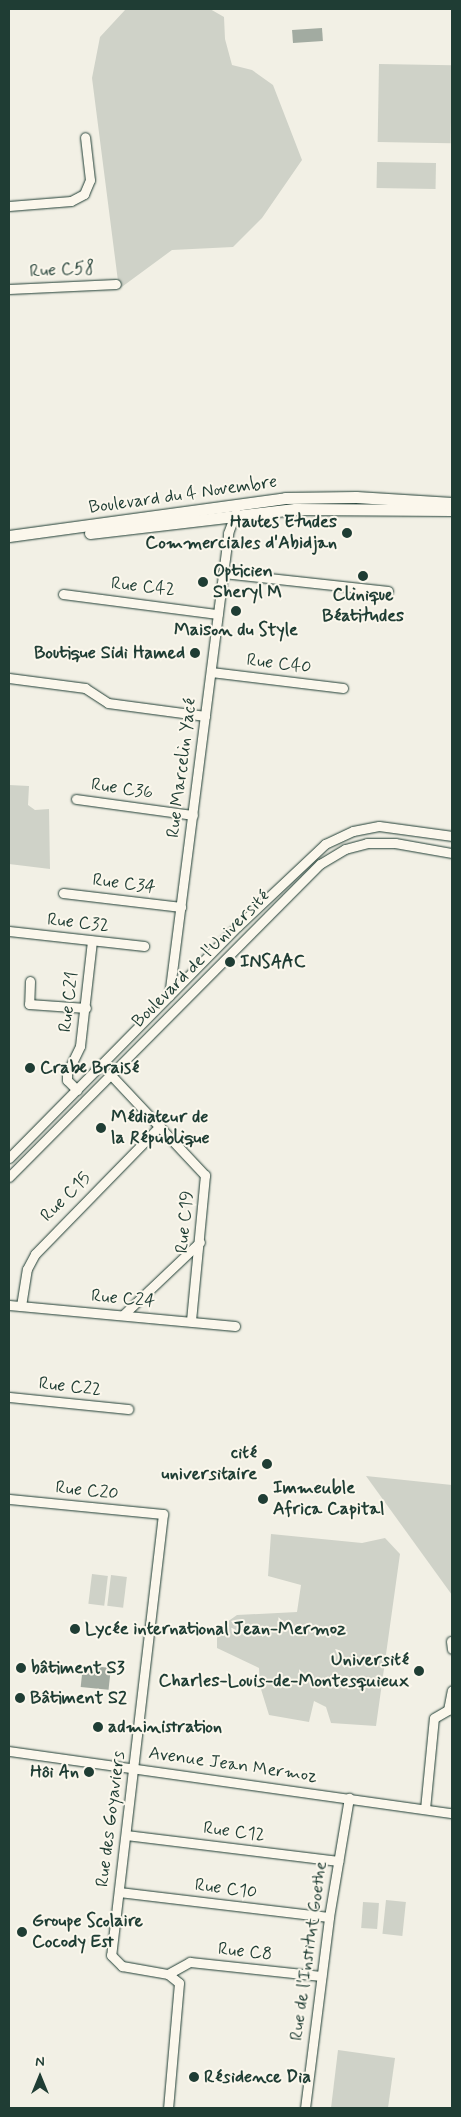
<!DOCTYPE html>
<html>
<head>
<meta charset="utf-8">
<style>
	body { margin:0 }
	#map { position:relative; width:461px; height:2117px; overflow:hidden; background:#f2f0e5; font-family:Mynerve,sans-serif }
	div>[style] { position:absolute }
	.green>* { inset:0; background:#cfd2c8; transform-origin:0 0 }
	.water>* { inset:0; background:#a2aba1; transform-origin:0 0 }
	.roads { filter:drop-shadow(0 0 1px #1f3d34) drop-shadow(0 0 1px #1f3d34) }
	.minor>* { height:9px; margin:-4.5px; padding:0 4.5px; transform-origin:4.5px; border-radius:4.5px; background:#fbf7ec }
	.major>* { height:11px; margin:-5.5px; padding:0 5.5px; transform-origin:5.5px; border-radius:5.5px; background:#fbf7ec }
	.dots>* { width:14px; height:14px; translate:-50% -50%; box-sizing:border-box; border:2px solid #fbf7ec; border-radius:50% }
	span { translate:-50% -50%; white-space:nowrap; text-align:center; line-height:1.15; -webkit-text-stroke:4px #fbf7ec; paint-order:stroke }
	.street-label { font-size:18px; color:#1f3d34 }
	.poi-label { font-size:18px; color:#1f3d34; font-weight:700 }
	.right { translate:-100% -50%; text-align:right }
	.left { translate:0 -50%; text-align:left }
	.frame { position:absolute; inset:0; border:10px solid #1f3d34; pointer-events:none }
	.north { position:absolute; left:15px; top:2052px; width:50px; height:50px; -webkit-text-stroke:4px #fbf7ec; paint-order:stroke; rotate:0deg; font-size:14px; font-weight:700; line-height:20px; text-align:center; color:#1f3d34 }
	.north::after { content:''; display:block; margin:auto; width:18px; height:22px; background:#1f3d34; clip-path:polygon(50% 0,100% 100%,50% 72%,0 100%) }
</style>
</head>
<body>
<div id="map">
	<div class="green">
		<i style="clip-path:polygon(144px 9px,210px 9px,224px 17px,225px 39px,232px 65px,252px 70px,273px 85px,302px 160px,262px 218px,233px 247px,172px 250px,119px 289px,92px 78px,100px 37px,125px 10px)"></i>
		<i style="left:379px;top:64px;width:73px;height:78px;rotate:1deg"></i>
		<i style="left:377px;top:162px;width:59px;height:26px;rotate:1deg"></i>
		<i style="clip-path:polygon(9px 785px,29px 786px,28px 805px,35px 810px,49px 809px,50px 869px,9px 864px)"></i>
		<i style="clip-path:polygon(366px 1476px,452px 1485px,452px 1595px)"></i>
		<i style="clip-path:polygon(271px 1534px,362px 1543px,385px 1538px,400px 1554px,376px 1726px,331px 1723px,326px 1707px,314px 1701px,309px 1722px,269px 1715px,260px 1686px,259px 1668px,217px 1648px,217px 1629px,237px 1615px,297px 1612px,301px 1585px,268px 1576px)"></i>
		<i style="left:92px;top:1574px;width:16px;height:30px;rotate:7deg"></i>
		<i style="left:111px;top:1575px;width:16px;height:31px;rotate:7deg"></i>
		<i style="left:386px;top:1900px;width:20px;height:34px;rotate:6deg"></i>
		<i style="left:363px;top:1902px;width:16px;height:26px;rotate:4deg"></i>
		<i style="clip-path:polygon(338px 2050px,395px 2058px,388px 2108px,331px 2108px)"></i>
	</div>
	<div class="water">
		<i style="left:322px;top:28px;width:13px;height:30px;rotate:86deg"></i>
		<i style="left:83px;top:1665px;width:28px;height:22px;rotate:6deg"></i>
	</div>
	<div class="roads">
		<div class="minor">
			<i style="left:9px;top:206px;width:62px;rotate:-4.6deg"></i>
			<i style="left:71px;top:201px;width:15px;rotate:-28deg"></i>
			<i style="left:84px;top:194px;width:15px;rotate:-67deg"></i>
			<i style="left:90px;top:180px;width:43px;rotate:-96.6deg"></i>
			<i style="left:9px;top:289px;width:107px;rotate:-2.7deg"></i>
			<i style="left:223px;top:573px;width:166px;rotate:6.2deg"></i>
			<i style="left:63px;top:594px;width:156px;rotate:7.4deg"></i>
			<i style="left:211px;top:672px;width:133px;rotate:6.9deg"></i>
			<i style="left:9px;top:678px;width:77px;rotate:7.5deg"></i>
			<i style="left:85px;top:688px;width:27px;rotate:33deg"></i>
			<i style="left:108px;top:703px;width:98px;rotate:7.6deg"></i>
			<i style="left:76px;top:799px;width:118px;rotate:7.8deg"></i>
			<i style="left:63px;top:893px;width:119px;rotate:6.8deg"></i>
			<i style="left:9px;top:931px;width:136px;rotate:6.3deg"></i>
			<i style="left:30px;top:981px;width:23px;rotate:92deg"></i>
			<i style="left:29px;top:1004px;width:57px;rotate:4deg"></i>
			<i style="left:169px;top:996px;width:467px;rotate:-82.7deg"></i>
			<i style="left:228px;top:533px;width:22px;rotate:-69deg"></i>
			<i style="left:110px;top:1074px;width:139px;rotate:46.8deg"></i>
			<i style="left:205px;top:1175px;width:147px;rotate:95.5deg"></i>
			<i style="left:77px;top:1090px;width:14px;rotate:-135deg"></i>
			<i style="left:67px;top:1080px;width:7px;rotate:-90deg"></i>
			<i style="left:67px;top:1073px;width:30px;rotate:-64deg"></i>
			<i style="left:80px;top:1046px;width:106px;rotate:-83.5deg"></i>
			<i style="left:9px;top:1158px;width:326px;rotate:-45.4deg"></i>
			<i style="left:238px;top:926px;width:120px;rotate:-43.3deg"></i>
			<i style="left:325px;top:844px;width:31px;rotate:-25deg"></i>
			<i style="left:353px;top:831px;width:26px;rotate:-11deg"></i>
			<i style="left:379px;top:826px;width:74px;rotate:7.8deg"></i>
			<i style="left:9px;top:1177px;width:441px;rotate:-45.2deg"></i>
			<i style="left:320px;top:864px;width:29px;rotate:-31deg"></i>
			<i style="left:345px;top:849px;width:23px;rotate:-15deg"></i>
			<i style="left:367px;top:843px;width:28px"></i>
			<i style="left:395px;top:843px;width:58px;rotate:10deg"></i>
			<i style="left:9px;top:1305px;width:227px;rotate:5.3deg"></i>
			<i style="left:21px;top:1306px;width:37px;rotate:-81deg"></i>
			<i style="left:27px;top:1269px;width:17px;rotate:-62deg"></i>
			<i style="left:35px;top:1254px;width:179px;rotate:-45.7deg"></i>
			<i style="left:123px;top:1315px;width:106px;rotate:-43.5deg"></i>
			<i style="left:9px;top:1397px;width:120px;rotate:5.8deg"></i>
			<i style="left:9px;top:1499px;width:155px;rotate:5.6deg"></i>
			<i style="left:163px;top:1514px;width:444px;rotate:96.7deg"></i>
			<i style="left:111px;top:1955px;width:16px;rotate:45deg"></i>
			<i style="left:122px;top:1966px;width:47px;rotate:9.9deg"></i>
			<i style="left:168px;top:1974px;width:14px;rotate:39deg"></i>
			<i style="left:179px;top:1983px;width:125px;rotate:95deg"></i>
			<i style="left:451px;top:1641px;width:8px;rotate:83deg"></i>
			<i style="left:9px;top:1751px;width:447px;rotate:8deg"></i>
			<i style="left:425px;top:1809px;width:91px;rotate:-84.4deg"></i>
			<i style="left:434px;top:1718px;width:16px;rotate:-30deg"></i>
			<i style="left:448px;top:1710px;width:20px;rotate:-79deg"></i>
			<i style="left:126px;top:1835px;width:214px;rotate:7deg"></i>
			<i style="left:119px;top:1892px;width:211px;rotate:6.8deg"></i>
			<i style="left:168px;top:1974px;width:25px;rotate:-29deg"></i>
			<i style="left:190px;top:1962px;width:132px;rotate:6.1deg"></i>
			<i style="left:305px;top:2108px;width:193px;rotate:-82.8deg"></i>
			<i style="left:329px;top:1917px;width:121px;rotate:-80.5deg"></i>
		</div>
		<div class="major">
			<i style="left:90px;top:533px;width:206px;rotate:-6.7deg"></i>
			<i style="left:295px;top:509px;width:157px;rotate:0.4deg"></i>
			<i style="left:9px;top:536px;width:279px;rotate:-7.8deg"></i>
			<i style="left:285px;top:498px;width:71px;rotate:-0.8deg"></i>
			<i style="left:356px;top:497px;width:96px;rotate:3.6deg"></i>
		</div>
	</div>
	<div class="dots">
		<i style="left:347px;top:533px;background:#1f3d34"></i>
		<i style="left:363px;top:576px;background:#1f3d34"></i>
		<i style="left:203px;top:582px;background:#1f3d34"></i>
		<i style="left:236px;top:611px;background:#1f3d34"></i>
		<i style="left:195px;top:653px;background:#1f3d34"></i>
		<i style="left:230px;top:962px;background:#1f3d34"></i>
		<i style="left:30px;top:1068px;background:#1f3d34"></i>
		<i style="left:101px;top:1128px;background:#1f3d34"></i>
		<i style="left:267px;top:1464px;background:#1f3d34"></i>
		<i style="left:263px;top:1499px;background:#1f3d34"></i>
		<i style="left:75px;top:1629px;background:#1f3d34"></i>
		<i style="left:21px;top:1668px;background:#1f3d34"></i>
		<i style="left:419px;top:1671px;background:#1f3d34"></i>
		<i style="left:20px;top:1698px;background:#1f3d34"></i>
		<i style="left:98px;top:1727px;background:#1f3d34"></i>
		<i style="left:89px;top:1772px;background:#1f3d34"></i>
		<i style="left:22px;top:1932px;background:#1f3d34"></i>
		<i style="left:194px;top:2077px;background:#1f3d34"></i>
	</div>
	<div class="street-label">
		<span style="left:62px;top:270px;rotate:-3deg">Rue C58</span>
		<span style="left:183px;top:495px;rotate:-8deg">Boulevard du 4 Novembre</span>
		<span style="left:143px;top:587px;rotate:6deg">Rue C42</span>
		<span style="left:279px;top:664px;rotate:7deg">Rue C40</span>
		<span style="left:182px;top:768px;rotate:-83deg">Rue Marcelin Yacé</span>
		<span style="left:122px;top:789px;rotate:8deg">Rue C36</span>
		<span style="left:124px;top:884px;rotate:7deg">Rue C34</span>
		<span style="left:78px;top:923px;rotate:6deg">Rue C32</span>
		<span style="left:201px;top:959px;rotate:-45deg">Boulevard de l'Université</span>
		<span style="left:69px;top:1002px;rotate:-83deg">Rue C21</span>
		<span style="left:66px;top:1197px;rotate:-45deg">Rue C15</span>
		<span style="left:185px;top:1222px;rotate:-85deg">Rue C19</span>
		<span style="left:123px;top:1299px;rotate:5deg">Rue C24</span>
		<span style="left:70px;top:1387px;rotate:6deg">Rue C22</span>
		<span style="left:87px;top:1491px;rotate:6deg">Rue C20</span>
		<span style="left:233px;top:1765px;rotate:8deg">Avenue Jean Mermoz</span>
		<span style="left:111px;top:1819px;rotate:-83deg">Rue des Goyaviers</span>
		<span style="left:234px;top:1832px;rotate:7deg">Rue C12</span>
		<span style="left:226px;top:1889px;rotate:7deg">Rue C10</span>
		<span style="left:309px;top:1951px;rotate:-82deg">Rue de l'Institut Goethe</span>
		<span style="left:245px;top:1952px;rotate:6deg">Rue C8</span>
	</div>
	<div class="poi-label">
		<span class="right" style="left:337px;top:533px">Hautes Etudes<br>Commerciales d'Abidjan</span>
		<span class="left" style="left:213px;top:582px">Opticien<br>Sheryl M</span>
		<span style="left:363px;top:606px">Clinique<br>Béatitudes</span>
		<span style="left:236px;top:630px">Maison du Style</span>
		<span class="right" style="left:185px;top:653px">Boutique Sidi Hamed</span>
		<span class="left" style="left:240px;top:962px">INSAAC</span>
		<span class="left" style="left:40px;top:1068px">Crabe Braisé</span>
		<span class="left" style="left:111px;top:1128px">Médiateur de<br>la République</span>
		<span class="right" style="left:257px;top:1464px">cité<br>universitaire</span>
		<span class="left" style="left:273px;top:1499px">Immeuble<br>Africa Capital</span>
		<span class="left" style="left:85px;top:1629px">Lycée international Jean-Mermoz</span>
		<span class="right" style="left:409px;top:1671px">Université<br>Charles-Louis-de-Montesquieux</span>
		<span class="left" style="left:31px;top:1668px">bâtiment S3</span>
		<span class="left" style="left:30px;top:1698px">Bâtiment S2</span>
		<span class="left" style="left:108px;top:1727px">administration</span>
		<span class="right" style="left:79px;top:1772px">Hôi An</span>
		<span class="left" style="left:32px;top:1932px">Groupe Scolaire<br>Cocody Est</span>
		<span class="left" style="left:204px;top:2077px">Résidence Dia</span>
	</div>
	<div class="frame"></div>
	<div class="north">N</div>
</div>
</body>
</html>
